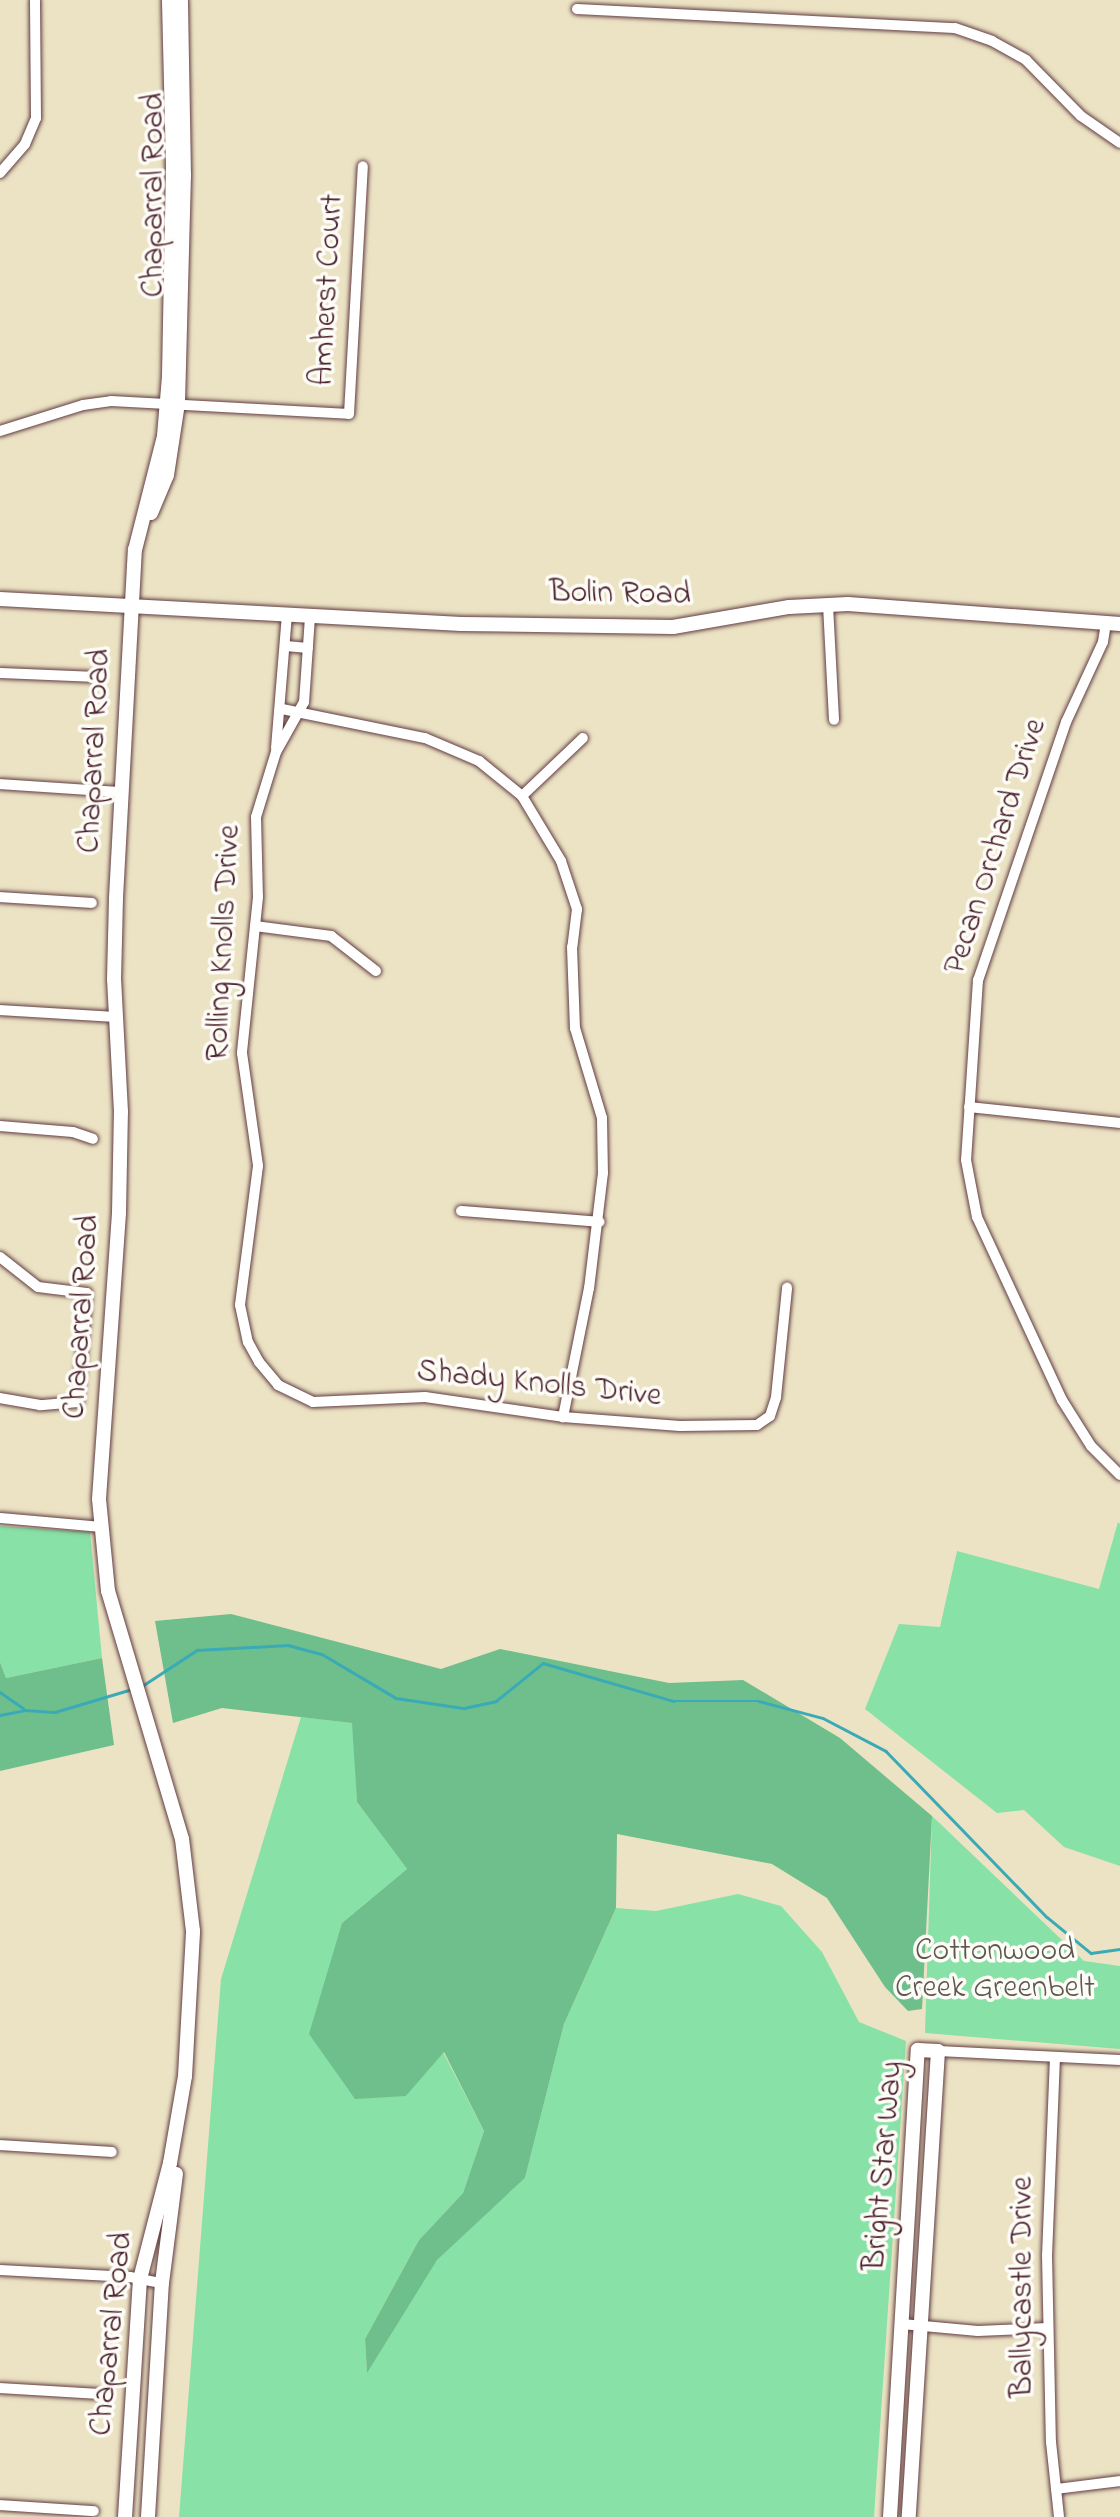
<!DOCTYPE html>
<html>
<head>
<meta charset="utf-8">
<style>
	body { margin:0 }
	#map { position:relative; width:1120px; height:2517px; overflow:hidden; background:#ece3c4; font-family:"Indie Flower",sans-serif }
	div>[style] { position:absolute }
	.green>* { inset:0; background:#88e1a7 }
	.forest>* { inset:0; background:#6ebf8c }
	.stream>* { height:2.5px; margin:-1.25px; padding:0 1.25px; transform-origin:1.25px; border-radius:1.25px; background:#3aaab7 }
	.roads { filter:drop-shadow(0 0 2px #623c42) drop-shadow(0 0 2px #623c42) }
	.street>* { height:10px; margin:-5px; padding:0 5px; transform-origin:5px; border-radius:5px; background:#fff }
	.secondary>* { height:14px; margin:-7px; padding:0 7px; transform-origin:7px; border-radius:7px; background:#fff }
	span { translate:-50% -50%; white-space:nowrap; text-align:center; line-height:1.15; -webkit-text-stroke:7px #fdfcf7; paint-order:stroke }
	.street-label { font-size:32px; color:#4a1f2b }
	.park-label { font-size:32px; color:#5d5950 }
</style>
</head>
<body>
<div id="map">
	<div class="green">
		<i style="clip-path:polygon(1118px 1522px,1120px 1524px,1120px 1866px,1064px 1847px,1024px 1810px,997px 1813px,865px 1709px,899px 1624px,940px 1627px,957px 1551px,1099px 1589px)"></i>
		<i style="clip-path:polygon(0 1526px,90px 1532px,102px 1658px,6px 1678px,0 1662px)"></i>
		<i style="clip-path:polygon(301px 1717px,353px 1723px,357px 1802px,407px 1869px,342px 1923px,406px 2096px,443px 2052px,484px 2131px,463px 2193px,419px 2240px,365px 2339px,367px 2372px,437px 2259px,525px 2178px,564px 2024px,616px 1908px,656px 1911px,738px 1894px,781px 1906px,822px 1952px,859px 2022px,906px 2041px,874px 2517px,179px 2517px,221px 1979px)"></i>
		<i style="clip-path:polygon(932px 1816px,1084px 1961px,1120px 1966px,1120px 2049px,925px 2033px)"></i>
	</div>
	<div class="forest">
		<i style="clip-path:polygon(231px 1614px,441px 1669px,500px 1649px,669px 1683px,743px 1680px,840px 1738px,932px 1816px,922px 2009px,908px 2011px,885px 1987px,827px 1898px,772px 1864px,617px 1834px,616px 1908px,564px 2024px,525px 2178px,437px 2260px,367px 2373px,365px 2339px,419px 2240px,463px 2193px,484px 2131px,444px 2052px,406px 2096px,355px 2099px,309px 2034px,342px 1923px,407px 1869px,357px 1802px,352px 1723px,222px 1708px,173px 1723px,155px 1621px)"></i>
		<i style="clip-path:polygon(102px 1658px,114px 1745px,0 1771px,0 1662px,6px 1678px)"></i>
	</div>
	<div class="stream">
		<i style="left:142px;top:1686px;width:66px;rotate:-33.2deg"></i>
		<i style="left:197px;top:1650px;width:91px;rotate:-3.1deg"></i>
		<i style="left:288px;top:1645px;width:35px;rotate:15deg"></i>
		<i style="left:322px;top:1654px;width:86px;rotate:30.7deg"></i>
		<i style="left:396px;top:1698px;width:69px;rotate:8.4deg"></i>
		<i style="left:464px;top:1708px;width:33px;rotate:-12deg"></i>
		<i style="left:496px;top:1701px;width:60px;rotate:-39deg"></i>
		<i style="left:543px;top:1663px;width:136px;rotate:16.2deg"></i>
		<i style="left:674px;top:1701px;width:85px"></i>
		<i style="left:759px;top:1701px;width:66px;rotate:14.9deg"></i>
		<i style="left:823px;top:1718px;width:71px;rotate:27.6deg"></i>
		<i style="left:886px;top:1751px;width:231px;rotate:45.9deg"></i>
		<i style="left:1047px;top:1917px;width:57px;rotate:39.3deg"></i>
		<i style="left:1091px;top:1953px;width:29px;rotate:-8deg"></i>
		<i style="left:0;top:1692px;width:28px;rotate:35deg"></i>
		<i style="left:0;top:1715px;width:25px;rotate:-11deg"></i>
		<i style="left:25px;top:1710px;width:30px;rotate:4deg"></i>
		<i style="left:55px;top:1712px;width:80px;rotate:-16.6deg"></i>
	</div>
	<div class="roads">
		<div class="street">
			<i style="left:577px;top:9px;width:378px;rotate:2.9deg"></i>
			<i style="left:955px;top:28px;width:39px;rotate:19deg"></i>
			<i style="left:992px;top:41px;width:39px;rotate:29deg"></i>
			<i style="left:1026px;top:60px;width:78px;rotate:45.5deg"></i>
			<i style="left:1081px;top:116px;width:47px;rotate:34.7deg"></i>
			<i style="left:0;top:173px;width:38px;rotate:-49deg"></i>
			<i style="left:25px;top:144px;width:28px;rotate:-67deg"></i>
			<i style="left:36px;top:118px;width:118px;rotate:-90.5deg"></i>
			<i style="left:0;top:431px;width:87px;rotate:-17.4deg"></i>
			<i style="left:83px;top:405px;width:28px;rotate:-8deg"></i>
			<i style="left:111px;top:401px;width:238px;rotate:3.1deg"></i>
			<i style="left:349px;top:414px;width:248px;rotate:-86.8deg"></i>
			<i style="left:828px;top:605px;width:115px;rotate:87deg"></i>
			<i style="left:310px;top:617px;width:85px;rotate:94deg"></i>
			<i style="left:304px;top:702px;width:57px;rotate:119.2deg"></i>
			<i style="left:276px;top:752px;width:68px;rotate:107.1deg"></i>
			<i style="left:256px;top:817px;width:80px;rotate:88.6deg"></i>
			<i style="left:258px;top:897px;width:157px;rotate:95.9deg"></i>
			<i style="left:242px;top:1053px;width:114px;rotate:81.9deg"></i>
			<i style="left:258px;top:1166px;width:140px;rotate:97.4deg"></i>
			<i style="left:240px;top:1305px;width:38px;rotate:78deg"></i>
			<i style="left:248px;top:1342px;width:23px;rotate:61deg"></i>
			<i style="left:259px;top:1362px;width:30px;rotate:50deg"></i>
			<i style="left:278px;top:1385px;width:39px;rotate:26deg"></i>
			<i style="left:313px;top:1402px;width:112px;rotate:-2.6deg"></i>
			<i style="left:425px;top:1397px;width:139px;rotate:8.2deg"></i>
			<i style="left:563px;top:1417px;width:117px;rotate:4.4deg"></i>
			<i style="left:680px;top:1426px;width:77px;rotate:-0.7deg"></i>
			<i style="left:757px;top:1425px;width:16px;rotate:-35deg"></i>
			<i style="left:770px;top:1416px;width:20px;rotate:-72deg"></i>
			<i style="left:776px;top:1397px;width:110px;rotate:-84.2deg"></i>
			<i style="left:1106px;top:623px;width:19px;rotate:99deg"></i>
			<i style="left:1103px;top:642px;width:88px;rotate:114.8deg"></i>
			<i style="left:1066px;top:722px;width:273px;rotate:108.8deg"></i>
			<i style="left:978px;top:980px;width:180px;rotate:93.8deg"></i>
			<i style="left:966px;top:1160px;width:58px;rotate:79.1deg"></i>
			<i style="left:977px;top:1217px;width:202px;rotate:65.1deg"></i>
			<i style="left:1062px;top:1400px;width:54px;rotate:57.8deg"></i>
			<i style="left:1091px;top:1446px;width:41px;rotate:45deg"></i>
			<i style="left:286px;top:646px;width:22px;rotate:5deg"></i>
			<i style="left:0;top:673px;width:98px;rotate:2.3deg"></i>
			<i style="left:282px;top:709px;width:146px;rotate:11.5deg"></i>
			<i style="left:425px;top:738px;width:59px;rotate:23.1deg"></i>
			<i style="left:479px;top:761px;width:55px;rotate:39.1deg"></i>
			<i style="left:522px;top:796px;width:76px;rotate:59deg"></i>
			<i style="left:561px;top:861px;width:51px;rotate:71.6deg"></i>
			<i style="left:577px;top:909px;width:38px;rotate:97deg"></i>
			<i style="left:572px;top:947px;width:81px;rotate:87.9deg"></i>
			<i style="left:575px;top:1028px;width:94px;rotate:73.3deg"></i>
			<i style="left:602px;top:1118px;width:55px;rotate:89deg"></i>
			<i style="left:603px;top:1173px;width:116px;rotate:96.9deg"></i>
			<i style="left:589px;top:1288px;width:132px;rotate:101.4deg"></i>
			<i style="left:276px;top:748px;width:133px;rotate:-85.3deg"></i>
			<i style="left:0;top:784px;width:122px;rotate:3.8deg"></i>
			<i style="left:522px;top:796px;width:84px;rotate:-43.6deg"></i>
			<i style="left:0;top:897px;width:92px;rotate:3.7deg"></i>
			<i style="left:255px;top:926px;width:77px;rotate:7.5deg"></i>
			<i style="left:331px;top:936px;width:57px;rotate:37.9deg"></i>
			<i style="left:0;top:1010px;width:115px;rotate:3.5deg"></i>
			<i style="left:969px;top:1107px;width:152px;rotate:6deg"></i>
			<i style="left:0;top:1126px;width:73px;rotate:4.7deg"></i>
			<i style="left:73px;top:1132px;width:21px;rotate:19deg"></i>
			<i style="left:461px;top:1211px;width:139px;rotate:4.5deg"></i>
			<i style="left:0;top:1257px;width:48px;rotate:38.3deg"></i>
			<i style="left:38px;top:1287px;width:49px;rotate:7deg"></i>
			<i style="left:87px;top:1293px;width:109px;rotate:94.7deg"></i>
			<i style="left:78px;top:1402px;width:38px;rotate:175deg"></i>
			<i style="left:40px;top:1405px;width:41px;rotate:-170.1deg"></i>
			<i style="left:0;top:1518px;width:100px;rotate:5.1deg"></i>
			<i style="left:938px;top:2051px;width:182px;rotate:2.8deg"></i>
			<i style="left:1055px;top:2057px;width:198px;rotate:92.3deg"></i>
			<i style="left:1047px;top:2255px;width:187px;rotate:88.8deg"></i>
			<i style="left:1051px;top:2442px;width:75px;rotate:83.9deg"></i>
			<i style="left:0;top:2145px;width:112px;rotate:3.6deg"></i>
			<i style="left:0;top:2270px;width:130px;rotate:3.1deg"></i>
			<i style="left:130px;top:2277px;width:33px;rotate:11deg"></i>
			<i style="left:902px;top:2324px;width:76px;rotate:5.3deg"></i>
			<i style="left:978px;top:2331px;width:70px;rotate:-2.5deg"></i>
			<i style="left:0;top:2388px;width:99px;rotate:3.5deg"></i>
			<i style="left:1056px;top:2489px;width:64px;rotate:-7.1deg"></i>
			<i style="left:0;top:2505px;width:94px;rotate:3.7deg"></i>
		</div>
		<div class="secondary">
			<i style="left:151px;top:513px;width:41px;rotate:-67.2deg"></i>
			<i style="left:167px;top:475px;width:73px;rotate:-81.3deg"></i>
			<i style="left:178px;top:403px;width:227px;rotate:-88.5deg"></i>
			<i style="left:184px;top:176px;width:176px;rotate:-91deg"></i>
			<i style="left:0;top:599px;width:462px;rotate:3.1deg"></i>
			<i style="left:461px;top:624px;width:212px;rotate:0.8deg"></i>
			<i style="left:673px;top:627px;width:118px;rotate:-9.8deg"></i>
			<i style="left:789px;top:607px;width:59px;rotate:-2.9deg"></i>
			<i style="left:848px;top:604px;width:273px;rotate:4.2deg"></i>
			<i style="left:125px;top:2517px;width:238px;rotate:-86.4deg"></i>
			<i style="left:140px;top:2279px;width:120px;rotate:-75.5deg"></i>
			<i style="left:170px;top:2163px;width:88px;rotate:-80.2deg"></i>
			<i style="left:185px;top:2076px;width:145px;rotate:-86.8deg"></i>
			<i style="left:193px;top:1931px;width:93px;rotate:-96.8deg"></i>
			<i style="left:182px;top:1839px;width:259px;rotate:-106.6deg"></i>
			<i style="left:108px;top:1591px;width:92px;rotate:-95.6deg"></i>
			<i style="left:99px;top:1499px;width:287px;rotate:-86deg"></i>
			<i style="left:119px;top:1213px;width:101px;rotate:-88.9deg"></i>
			<i style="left:121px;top:1112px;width:132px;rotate:-93deg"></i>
			<i style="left:114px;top:980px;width:82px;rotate:-88.6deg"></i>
			<i style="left:116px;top:898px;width:349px;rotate:-86.9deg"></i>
			<i style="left:135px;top:550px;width:118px;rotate:-75.7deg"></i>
			<i style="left:164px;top:436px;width:60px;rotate:-85.2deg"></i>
			<i style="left:169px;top:376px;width:211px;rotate:-88.9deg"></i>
			<i style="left:173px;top:165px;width:165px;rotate:-91.4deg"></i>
			<i style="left:148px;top:2517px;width:234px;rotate:-86.6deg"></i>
			<i style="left:162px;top:2283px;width:110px;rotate:-82.7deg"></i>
			<i style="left:890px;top:2517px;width:468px;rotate:-86.6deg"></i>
			<i style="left:918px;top:2050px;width:20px;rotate:3deg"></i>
			<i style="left:938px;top:2051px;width:467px;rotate:93.6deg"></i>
		</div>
	</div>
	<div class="street-label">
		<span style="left:155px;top:195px;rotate:-90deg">Chaparral Road</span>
		<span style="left:329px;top:290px;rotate:-87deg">Amherst Court</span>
		<span style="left:620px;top:595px;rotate:1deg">Bolin Road</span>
		<span style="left:96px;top:751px;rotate:-87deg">Chaparral Road</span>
		<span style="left:997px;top:847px;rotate:-72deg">Pecan Orchard Drive</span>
		<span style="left:225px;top:943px;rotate:-87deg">Rolling Knolls Drive</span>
		<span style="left:83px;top:1317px;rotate:-86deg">Chaparral Road</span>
		<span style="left:539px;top:1385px;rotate:6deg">Shady Knolls Drive</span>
		<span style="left:885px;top:2166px;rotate:-85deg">Bright Star Way</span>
		<span style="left:1024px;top:2287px;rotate:-90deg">Ballycastle Drive</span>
		<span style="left:113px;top:2334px;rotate:-84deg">Chaparral Road</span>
	</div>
	<div class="park-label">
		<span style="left:995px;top:1971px">Cottonwood<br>Creek Greenbelt</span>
	</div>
</div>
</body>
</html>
